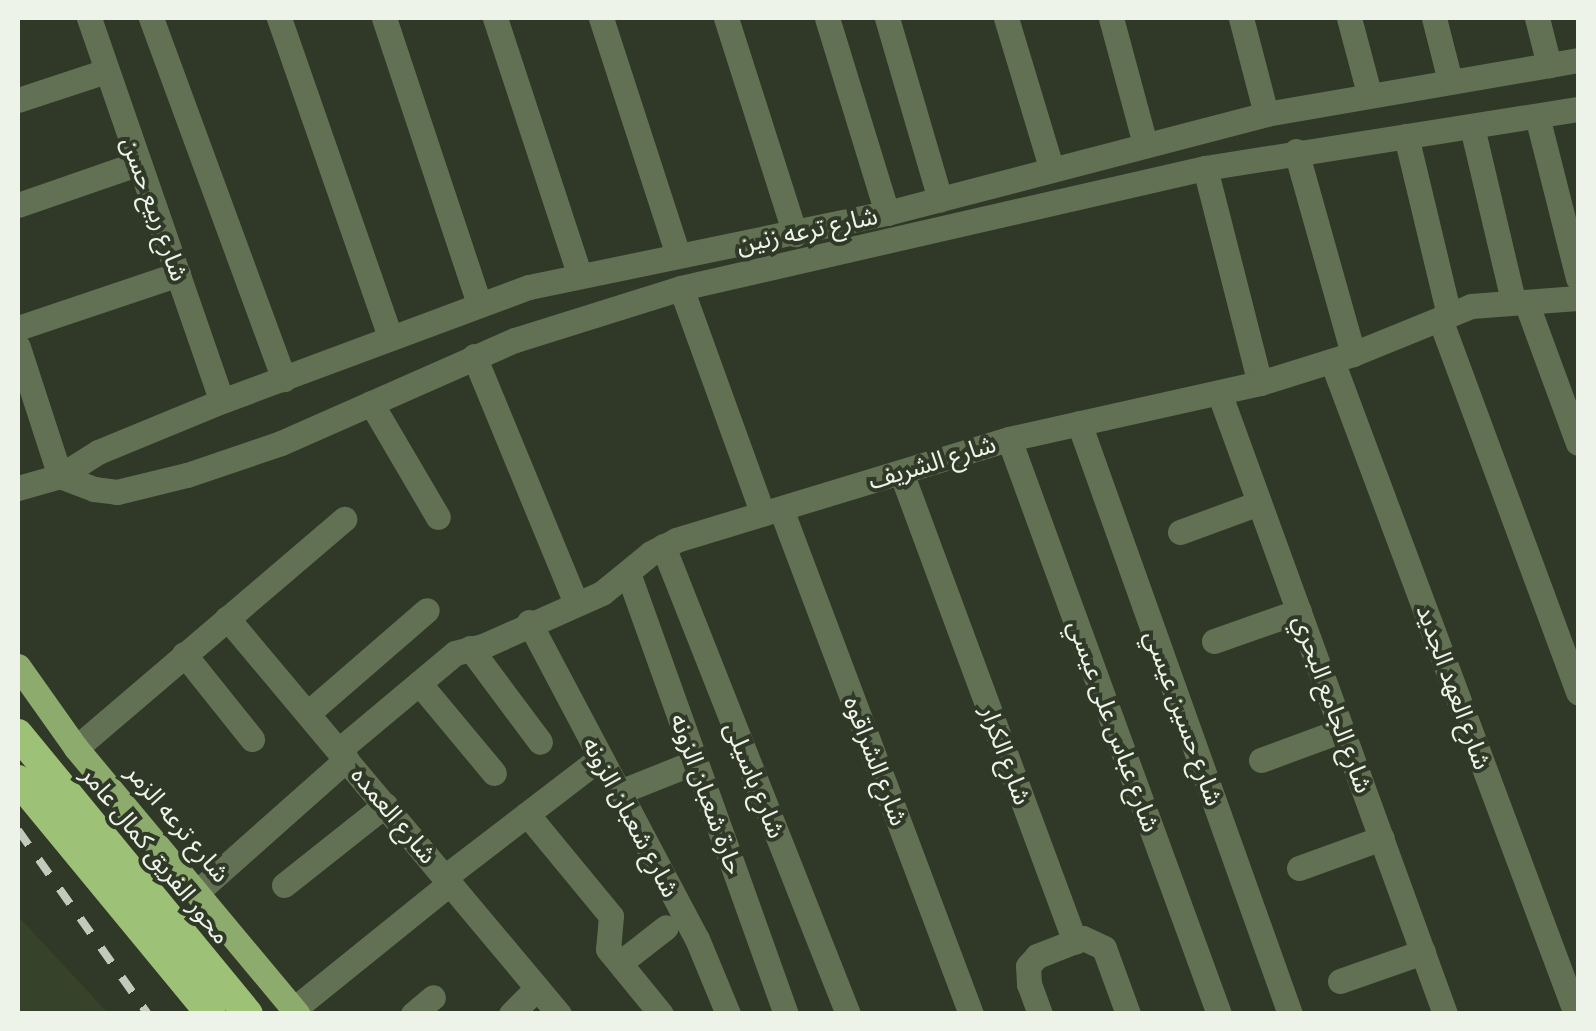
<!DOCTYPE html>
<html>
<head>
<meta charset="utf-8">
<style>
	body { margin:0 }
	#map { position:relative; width:1596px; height:1031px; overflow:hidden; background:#303927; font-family:"PT Sans Narrow","Noto Sans Arabic",sans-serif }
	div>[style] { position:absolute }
	.built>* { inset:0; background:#364229 }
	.minor>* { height:25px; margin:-12.5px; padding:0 12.5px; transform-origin:12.5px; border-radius:12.5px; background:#627153 }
	.major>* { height:25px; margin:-12.5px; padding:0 12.5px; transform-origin:12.5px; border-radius:12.5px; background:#8cab6d }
	.highway>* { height:30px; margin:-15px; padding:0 15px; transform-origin:15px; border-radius:15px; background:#9dc176 }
	.rail>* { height:8px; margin-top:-4px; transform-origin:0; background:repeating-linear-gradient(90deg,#c3cabd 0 18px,transparent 0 36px) }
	span { translate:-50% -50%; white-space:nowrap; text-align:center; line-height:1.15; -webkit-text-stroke:8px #303927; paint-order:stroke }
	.street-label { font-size:25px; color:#edf3e8 }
	.frame { position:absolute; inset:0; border:20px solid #edf3e8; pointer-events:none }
</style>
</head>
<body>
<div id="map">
	<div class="built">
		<i style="clip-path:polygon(18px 916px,108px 1013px,18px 1013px)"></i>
	</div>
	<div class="minor">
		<i style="left:89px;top:18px;width:405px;rotate:70.9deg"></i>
		<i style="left:151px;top:18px;width:385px;rotate:69.8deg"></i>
		<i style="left:279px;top:18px;width:338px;rotate:70.8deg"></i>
		<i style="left:384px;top:18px;width:300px;rotate:71.6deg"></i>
		<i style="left:495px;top:18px;width:269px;rotate:71.8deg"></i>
		<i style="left:601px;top:18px;width:249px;rotate:72deg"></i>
		<i style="left:726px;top:18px;width:227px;rotate:72.3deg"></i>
		<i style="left:827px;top:18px;width:204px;rotate:72.9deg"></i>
		<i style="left:887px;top:18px;width:189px;rotate:73.7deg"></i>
		<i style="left:1006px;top:18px;width:156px;rotate:73.2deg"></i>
		<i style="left:1111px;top:18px;width:131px;rotate:74.9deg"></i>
		<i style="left:1241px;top:18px;width:99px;rotate:75.4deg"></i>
		<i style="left:1349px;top:18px;width:78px;rotate:75.1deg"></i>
		<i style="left:1434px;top:18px;width:65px;rotate:75.7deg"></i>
		<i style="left:1537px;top:18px;width:49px;rotate:75.7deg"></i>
		<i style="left:18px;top:100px;width:93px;rotate:-18.2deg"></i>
		<i style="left:1537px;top:116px;width:167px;rotate:75.8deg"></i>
		<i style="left:1472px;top:127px;width:179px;rotate:76.7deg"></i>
		<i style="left:1406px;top:136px;width:184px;rotate:76.5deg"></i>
		<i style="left:1296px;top:151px;width:211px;rotate:74.3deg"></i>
		<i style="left:1205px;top:168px;width:222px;rotate:75.7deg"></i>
		<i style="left:18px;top:205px;width:128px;rotate:-19.1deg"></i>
		<i style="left:681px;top:288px;width:240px;rotate:70.1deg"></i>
		<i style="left:1526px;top:302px;width:150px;rotate:69.8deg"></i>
		<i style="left:1440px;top:319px;width:398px;rotate:69.7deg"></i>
		<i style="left:18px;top:328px;width:169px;rotate:-18.6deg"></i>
		<i style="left:18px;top:347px;width:136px;rotate:72deg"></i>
		<i style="left:474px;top:356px;width:267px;rotate:67.6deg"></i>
		<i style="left:1332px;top:361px;width:697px;rotate:69.51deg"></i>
		<i style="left:1220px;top:395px;width:659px;rotate:70.02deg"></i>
		<i style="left:371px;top:403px;width:132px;rotate:59.6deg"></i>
		<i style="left:1079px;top:423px;width:628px;rotate:70.35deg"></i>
		<i style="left:1009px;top:439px;width:612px;rotate:69.94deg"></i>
		<i style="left:901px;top:472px;width:501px;rotate:69.68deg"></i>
		<i style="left:60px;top:476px;width:36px;rotate:21deg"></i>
		<i style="left:94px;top:489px;width:23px;rotate:7deg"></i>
		<i style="left:117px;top:492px;width:72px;rotate:-13.7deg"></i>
		<i style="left:187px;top:475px;width:99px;rotate:-18.8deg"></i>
		<i style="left:281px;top:443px;width:256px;rotate:-23.8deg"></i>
		<i style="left:515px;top:340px;width:174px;rotate:-17.4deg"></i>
		<i style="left:681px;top:288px;width:538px;rotate:-12.9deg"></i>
		<i style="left:1205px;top:168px;width:378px;rotate:-9deg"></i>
		<i style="left:18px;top:488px;width:44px;rotate:-15.9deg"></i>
		<i style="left:60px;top:476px;width:45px;rotate:-32.3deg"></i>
		<i style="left:98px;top:452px;width:134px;rotate:-22.4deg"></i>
		<i style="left:222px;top:401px;width:327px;rotate:-20.4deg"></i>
		<i style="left:529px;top:287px;width:366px;rotate:-11.7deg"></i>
		<i style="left:887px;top:213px;width:392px;rotate:-14.6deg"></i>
		<i style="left:1266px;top:114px;width:317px;rotate:-9.8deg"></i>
		<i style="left:781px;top:509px;width:540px;rotate:69.38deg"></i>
		<i style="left:1180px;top:532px;width:84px;rotate:-20.2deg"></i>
		<i style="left:663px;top:546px;width:503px;rotate:68.43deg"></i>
		<i style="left:628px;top:573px;width:468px;rotate:70.3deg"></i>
		<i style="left:227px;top:618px;width:517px;rotate:50.02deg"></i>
		<i style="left:529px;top:622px;width:359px;rotate:62.1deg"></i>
		<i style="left:697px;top:939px;width:81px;rotate:67.5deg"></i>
		<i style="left:1214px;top:641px;width:90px;rotate:-19.4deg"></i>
		<i style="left:470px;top:648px;width:117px;rotate:53.3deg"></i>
		<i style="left:184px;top:654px;width:109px;rotate:51.3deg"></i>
		<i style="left:419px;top:683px;width:117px;rotate:50.2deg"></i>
		<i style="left:308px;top:713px;width:157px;rotate:-40.9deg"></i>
		<i style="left:76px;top:748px;width:353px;rotate:-40.5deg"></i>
		<i style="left:339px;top:750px;width:151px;rotate:-39.9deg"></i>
		<i style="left:455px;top:653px;width:29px;rotate:-14deg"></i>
		<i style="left:483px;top:646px;width:130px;rotate:-24deg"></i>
		<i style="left:602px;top:593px;width:63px;rotate:-39.2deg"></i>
		<i style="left:651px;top:553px;width:28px;rotate:-27deg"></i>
		<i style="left:676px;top:540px;width:348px;rotate:-16.9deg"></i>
		<i style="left:1009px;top:439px;width:257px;rotate:-12.6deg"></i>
		<i style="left:1260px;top:383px;width:97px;rotate:-17.3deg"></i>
		<i style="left:1353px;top:354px;width:127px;rotate:-22.1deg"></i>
		<i style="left:1471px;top:306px;width:107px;rotate:-4.3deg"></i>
		<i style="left:1261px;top:760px;width:86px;rotate:-20.3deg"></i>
		<i style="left:617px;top:793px;width:84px;rotate:-21.7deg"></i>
		<i style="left:527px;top:814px;width:132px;rotate:50.5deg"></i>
		<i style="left:611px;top:916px;width:33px;rotate:95deg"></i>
		<i style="left:608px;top:949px;width:84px;rotate:50.8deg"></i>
		<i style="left:1299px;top:868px;width:88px;rotate:-19.9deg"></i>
		<i style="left:445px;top:877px;width:194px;rotate:-37.5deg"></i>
		<i style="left:284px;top:885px;width:129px;rotate:-38.4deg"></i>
		<i style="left:197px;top:892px;width:200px;rotate:-41.6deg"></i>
		<i style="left:620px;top:963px;width:58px;rotate:-38deg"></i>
		<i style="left:1340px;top:981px;width:88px;rotate:-19.3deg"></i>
		<i style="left:294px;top:1009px;width:201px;rotate:-38.9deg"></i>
		<i style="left:413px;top:1014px;width:26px;rotate:-40deg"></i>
		<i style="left:511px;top:1014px;width:37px;rotate:-45deg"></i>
		<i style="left:1040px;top:1014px;width:32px;rotate:-110deg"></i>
		<i style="left:1029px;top:984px;width:18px;rotate:-93deg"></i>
		<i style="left:1028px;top:966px;width:13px;rotate:-48deg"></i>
		<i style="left:1037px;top:956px;width:49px;rotate:-21.4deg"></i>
		<i style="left:1083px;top:938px;width:23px;rotate:25deg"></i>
		<i style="left:1104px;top:948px;width:70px;rotate:70deg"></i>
	</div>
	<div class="major">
		<i style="left:18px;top:666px;width:100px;rotate:54.7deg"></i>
		<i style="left:76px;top:748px;width:346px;rotate:50.2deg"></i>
	</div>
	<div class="highway">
		<i style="left:18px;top:734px;width:362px;rotate:50.6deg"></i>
		<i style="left:18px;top:780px;width:303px;rotate:50.5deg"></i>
	</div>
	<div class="rail">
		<i style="left:18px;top:830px;width:225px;rotate:54.8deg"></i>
	</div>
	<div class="street-label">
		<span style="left:155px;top:209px;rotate:70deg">شارع ربيع حسن</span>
		<span style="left:807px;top:230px;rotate:-12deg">شارع ترعه زنين</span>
		<span style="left:932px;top:462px;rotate:-17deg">شارع الشريف</span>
		<span style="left:1454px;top:687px;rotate:70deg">شارع العهد الجديد</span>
		<span style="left:1333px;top:704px;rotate:70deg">شارع الجامع البحري</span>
		<span style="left:1184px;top:718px;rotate:70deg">شارع حسين عيسي</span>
		<span style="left:1114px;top:726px;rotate:70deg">شارع عباس على عيسي</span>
		<span style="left:1006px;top:755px;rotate:70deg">شارع الكرار</span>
		<span style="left:876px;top:761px;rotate:69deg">شارع الشراقوه</span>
		<span style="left:755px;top:780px;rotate:68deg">شارع باسيلى</span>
		<span style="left:707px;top:794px;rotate:70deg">حارة شعبان الزونه</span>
		<span style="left:394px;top:815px;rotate:50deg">شارع العمده</span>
		<span style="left:631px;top:817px;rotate:62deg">شارع شعبان الزونه</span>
		<span style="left:178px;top:823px;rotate:50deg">شارع ترعه الزمر</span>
		<span style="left:156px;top:855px;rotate:51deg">محور الفريق كمال عامر</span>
	</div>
	<div class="frame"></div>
</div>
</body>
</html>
